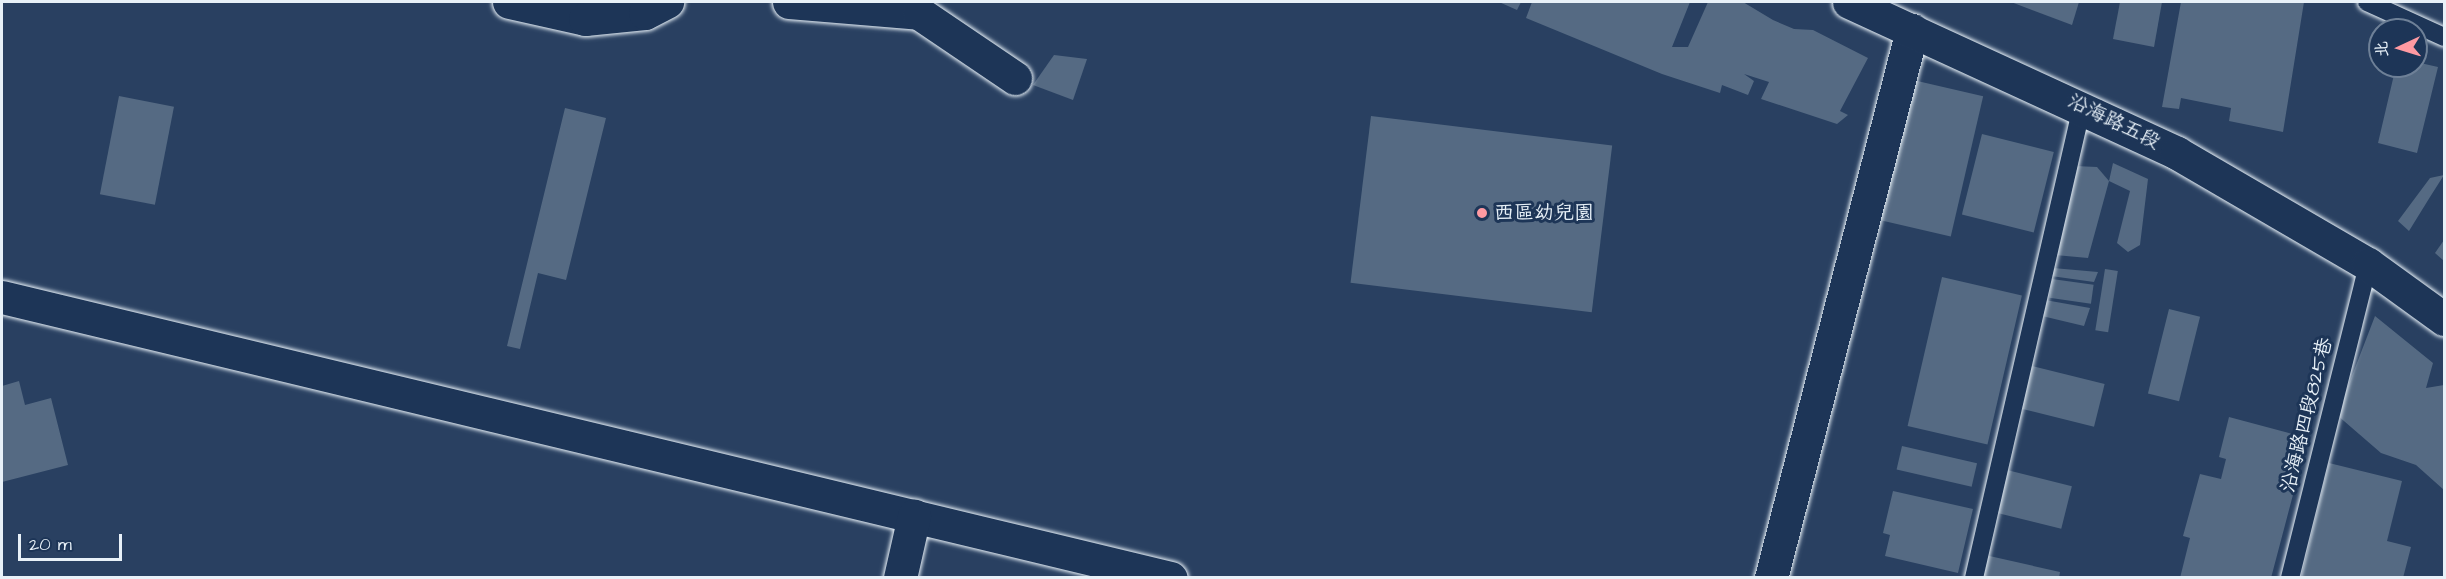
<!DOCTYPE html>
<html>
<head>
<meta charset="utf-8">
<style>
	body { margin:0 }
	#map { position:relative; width:2446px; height:579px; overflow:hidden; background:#294061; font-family:"Architects Daughter","LXGW WenKai TC",sans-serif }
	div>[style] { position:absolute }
	.building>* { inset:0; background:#556a83; transform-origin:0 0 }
	.roads { filter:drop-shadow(0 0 2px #e8f1f8) drop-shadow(0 0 2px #e8f1f8) }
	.lane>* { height:18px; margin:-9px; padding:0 9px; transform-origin:9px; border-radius:9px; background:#1d3557 }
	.street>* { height:33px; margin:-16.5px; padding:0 16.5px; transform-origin:16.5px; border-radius:16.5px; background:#1d3557 }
	.secondary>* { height:33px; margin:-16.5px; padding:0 16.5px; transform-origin:16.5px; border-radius:16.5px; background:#1d3557 }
	.dots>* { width:16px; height:16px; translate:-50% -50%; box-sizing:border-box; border:3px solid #1d3557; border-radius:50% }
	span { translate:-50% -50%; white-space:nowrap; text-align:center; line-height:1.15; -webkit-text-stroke:6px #1d3557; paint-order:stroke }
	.street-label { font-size:20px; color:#e8f1f8 }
	.poi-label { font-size:20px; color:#e8f1f8 }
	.left { translate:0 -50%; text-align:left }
	.frame { position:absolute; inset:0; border:3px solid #e8f1f8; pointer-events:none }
	.north { position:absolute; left:2368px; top:18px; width:60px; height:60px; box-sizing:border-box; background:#1d3557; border:2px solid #6e8097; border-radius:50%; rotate:266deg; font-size:16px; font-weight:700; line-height:24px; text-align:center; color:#e8f1f8 }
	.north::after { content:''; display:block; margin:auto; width:21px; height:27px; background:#ff9aa2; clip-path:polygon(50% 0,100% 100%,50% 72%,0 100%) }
	.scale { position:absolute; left:18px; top:534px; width:104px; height:27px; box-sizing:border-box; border:3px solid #e8f1f8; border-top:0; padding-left:8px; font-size:18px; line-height:21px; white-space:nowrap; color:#e8f1f8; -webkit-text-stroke:4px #1d3557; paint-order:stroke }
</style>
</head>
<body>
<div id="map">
	<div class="building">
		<i style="clip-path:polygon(1499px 2px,1521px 2px,1517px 10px)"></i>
		<i style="clip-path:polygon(1532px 2px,1690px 2px,1672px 47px,1688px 47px,1708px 2px,1743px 2px,1773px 20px,1794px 29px,1813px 30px,1868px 58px,1840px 111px,1848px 115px,1837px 124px,1761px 99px,1769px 82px,1744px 74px,1754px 81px,1748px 95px,1722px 85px,1720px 93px,1662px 74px,1526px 18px)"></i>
		<i style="clip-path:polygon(2011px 2px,2079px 2px,2072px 25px)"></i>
		<i style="clip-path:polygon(2120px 2px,2162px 2px,2154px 47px,2113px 39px)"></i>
		<i style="clip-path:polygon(2181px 2px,2304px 2px,2283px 132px,2229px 121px,2231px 108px,2181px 98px,2179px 109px,2162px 107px)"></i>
		<i style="clip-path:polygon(1054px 55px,1087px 59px,1073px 100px,1033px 85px)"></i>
		<i style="clip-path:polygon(2416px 62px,2438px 67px,2417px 153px,2378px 143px,2396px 66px,2416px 66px)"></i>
		<i style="left:1913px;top:80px;width:72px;height:144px;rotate:13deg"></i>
		<i style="left:119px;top:96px;width:56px;height:100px;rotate:11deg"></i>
		<i style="clip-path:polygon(565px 108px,606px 118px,566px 280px,538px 273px,520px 349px,507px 346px)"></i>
		<i style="left:1371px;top:116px;width:243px;height:168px;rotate:7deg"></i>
		<i style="left:1982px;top:134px;width:74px;height:83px;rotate:14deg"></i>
		<i style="clip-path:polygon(2113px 163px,2148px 179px,2140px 245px,2128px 252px,2117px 243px,2130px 191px,2109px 181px)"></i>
		<i style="clip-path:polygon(2075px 166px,2097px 167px,2109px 181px,2088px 258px,2055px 255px)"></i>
		<i style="clip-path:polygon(2444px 175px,2430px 197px,2409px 231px,2398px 221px,2430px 178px)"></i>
		<i style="clip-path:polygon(2444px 240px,2444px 261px,2435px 253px)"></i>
		<i style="clip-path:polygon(2053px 268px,2098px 272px,2094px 282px,2051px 276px)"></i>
		<i style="left:2105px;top:269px;width:13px;height:62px;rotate:9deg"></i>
		<i style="left:1942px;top:277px;width:82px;height:153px;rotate:13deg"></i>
		<i style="left:2052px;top:279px;width:42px;height:19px;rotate:8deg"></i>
		<i style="clip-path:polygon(2045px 300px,2090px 308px,2084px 326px,2042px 316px)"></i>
		<i style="left:2169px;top:309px;width:32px;height:87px;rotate:14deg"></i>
		<i style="clip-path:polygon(2375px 316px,2433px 363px,2426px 388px,2444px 385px,2444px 490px,2416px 465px,2381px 453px,2337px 415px)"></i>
		<i style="left:2028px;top:365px;width:79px;height:44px;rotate:14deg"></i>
		<i style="clip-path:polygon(19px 381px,25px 405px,51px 398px,68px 465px,2px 482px,2px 386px)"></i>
		<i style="clip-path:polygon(2229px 417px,2308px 438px,2271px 578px,2180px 578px,2190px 538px,2183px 536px,2200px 474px,2221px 479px,2226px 459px,2219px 457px)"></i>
		<i style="left:1902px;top:446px;width:77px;height:24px;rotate:13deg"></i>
		<i style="clip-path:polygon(2329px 463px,2402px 481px,2387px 541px,2411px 547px,2403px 578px,2301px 578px)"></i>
		<i style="left:2003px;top:469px;width:71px;height:44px;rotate:14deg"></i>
		<i style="clip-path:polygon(1893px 491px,1973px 509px,1958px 573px,1885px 556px,1890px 535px,1883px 533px)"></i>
		<i style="clip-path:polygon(1985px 555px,2060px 572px,2059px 578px,1981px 578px)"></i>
	</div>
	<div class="roads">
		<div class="lane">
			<i style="left:2367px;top:2px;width:85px;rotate:24.4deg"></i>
			<i style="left:1974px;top:578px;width:485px;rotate:-77.1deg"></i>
			<i style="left:2290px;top:578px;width:324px;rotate:-76deg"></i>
		</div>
		<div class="street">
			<i style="left:509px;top:2px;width:78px;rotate:12.6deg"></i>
			<i style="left:585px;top:19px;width:60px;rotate:-5.7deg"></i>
			<i style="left:645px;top:13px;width:25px;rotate:-27deg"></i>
			<i style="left:789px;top:2px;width:130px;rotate:4.8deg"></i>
			<i style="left:919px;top:13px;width:116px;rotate:34.1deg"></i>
			<i style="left:2px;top:297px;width:1202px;rotate:13.52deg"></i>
			<i style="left:900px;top:578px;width:64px;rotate:-77.3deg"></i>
			<i style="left:1771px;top:578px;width:566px;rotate:-75.57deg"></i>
		</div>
		<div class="secondary">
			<i style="left:1849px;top:2px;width:361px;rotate:24.7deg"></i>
			<i style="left:2177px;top:153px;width:221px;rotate:30.2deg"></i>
			<i style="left:2368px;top:264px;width:94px;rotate:35.9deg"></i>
		</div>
	</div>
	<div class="dots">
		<i style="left:1482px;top:213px;background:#ff9aa2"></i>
	</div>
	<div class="street-label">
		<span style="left:2114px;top:122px;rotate:26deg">沿海路五段</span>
		<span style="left:2307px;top:415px;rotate:-76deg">沿海路四段825巷</span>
	</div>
	<div class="poi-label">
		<span class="left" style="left:1494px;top:213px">西區幼兒園</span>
	</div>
	<div class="frame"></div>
	<div class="north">北</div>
	<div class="scale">20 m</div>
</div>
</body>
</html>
